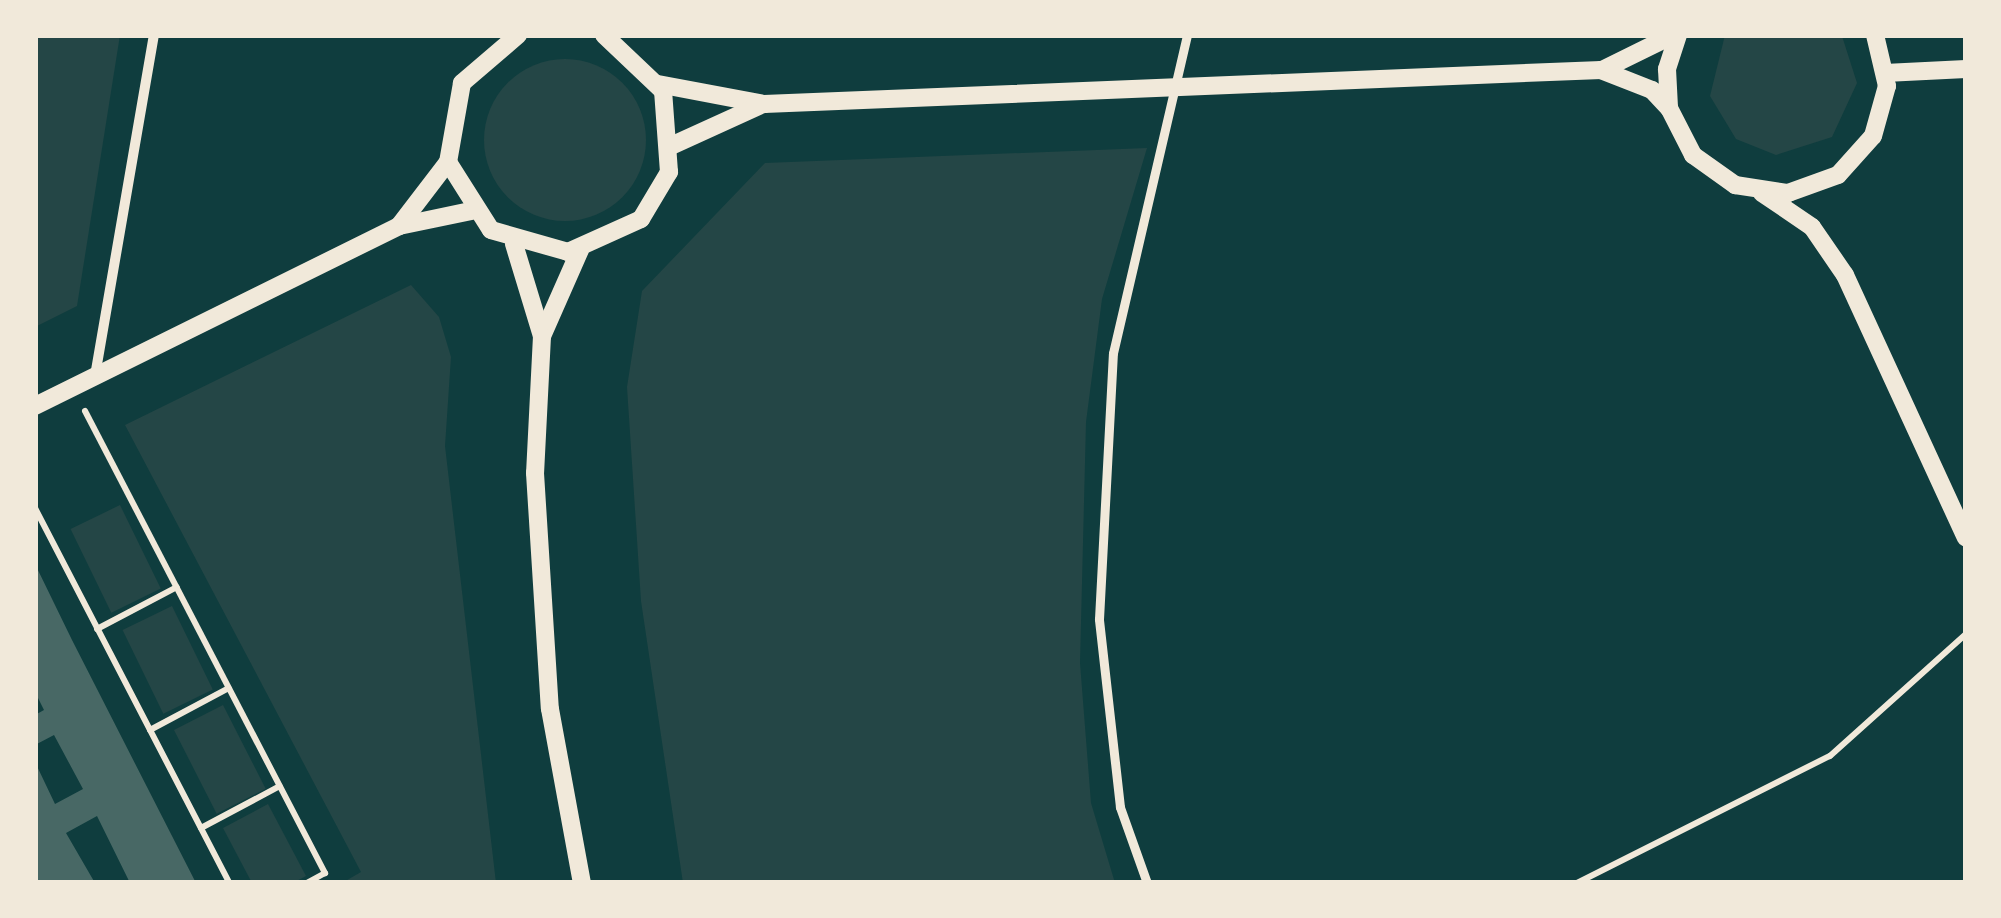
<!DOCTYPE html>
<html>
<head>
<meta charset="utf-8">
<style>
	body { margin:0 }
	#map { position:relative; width:2001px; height:918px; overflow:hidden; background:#0f3d3e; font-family:Manrope,sans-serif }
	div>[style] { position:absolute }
	.green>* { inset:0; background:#244646; transform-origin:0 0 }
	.round { border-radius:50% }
	.building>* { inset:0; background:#486865 }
	.path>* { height:6px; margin:-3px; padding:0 3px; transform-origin:3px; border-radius:3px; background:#f1e9da }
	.pedestrian>* { height:9px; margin:-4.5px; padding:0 4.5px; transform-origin:4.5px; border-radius:4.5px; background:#f1e9da }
	.minor>* { height:10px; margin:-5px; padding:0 5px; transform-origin:5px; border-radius:5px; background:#f1e9da }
	.tertiary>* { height:18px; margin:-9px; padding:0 9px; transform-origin:9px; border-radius:9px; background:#f1e9da }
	span { translate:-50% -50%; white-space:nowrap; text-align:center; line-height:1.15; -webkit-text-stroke:10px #f1e9da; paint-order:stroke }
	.frame { position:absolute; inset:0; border:38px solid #f1e9da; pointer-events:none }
</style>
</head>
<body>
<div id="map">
	<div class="green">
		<i style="clip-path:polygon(35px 35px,120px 35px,77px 306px,35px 327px)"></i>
		<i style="clip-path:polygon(1725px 35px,1842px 36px,1857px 83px,1832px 137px,1776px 155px,1736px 139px,1710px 96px)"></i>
		<i class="round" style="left:484px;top:59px;width:162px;height:162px"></i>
		<i style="clip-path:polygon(1147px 148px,1102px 299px,1086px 422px,1080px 663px,1091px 803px,1115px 883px,683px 883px,641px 601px,627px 387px,642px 291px,765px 163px)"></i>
		<i style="clip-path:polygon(411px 285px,439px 317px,451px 357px,445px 446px,496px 883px,342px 883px,361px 872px,125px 425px)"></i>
		<i style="left:120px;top:505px;width:93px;height:55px;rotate:64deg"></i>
		<i style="left:172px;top:606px;width:93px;height:55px;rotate:64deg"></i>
		<i style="left:223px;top:705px;width:94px;height:55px;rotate:63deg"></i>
		<i style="clip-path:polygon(268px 804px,306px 876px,293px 883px,252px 883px,223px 828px)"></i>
	</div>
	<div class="building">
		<i style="clip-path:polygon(35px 564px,72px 640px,196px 883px,130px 883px,97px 816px,66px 833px,95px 883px,35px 883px,35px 762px,55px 804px,83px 789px,54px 735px,35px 745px,35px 715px,44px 710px,35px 692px)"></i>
	</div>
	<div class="path">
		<i style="left:85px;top:411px;width:521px;rotate:62.55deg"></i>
		<i style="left:325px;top:873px;width:21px;rotate:151deg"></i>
		<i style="left:35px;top:508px;width:422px;rotate:62.6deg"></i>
		<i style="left:97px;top:629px;width:90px;rotate:-27.7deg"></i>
		<i style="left:150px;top:730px;width:89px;rotate:-28deg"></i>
		<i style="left:201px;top:828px;width:89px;rotate:-28deg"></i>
		<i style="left:1577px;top:883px;width:283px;rotate:-26.7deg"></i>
		<i style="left:1830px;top:756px;width:183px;rotate:-41.9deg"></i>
	</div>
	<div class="pedestrian">
		<i style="left:1147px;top:883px;width:81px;rotate:-109.6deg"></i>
		<i style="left:1120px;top:807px;width:189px;rotate:-96.4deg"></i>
		<i style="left:1099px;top:619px;width:266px;rotate:-87deg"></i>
		<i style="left:1113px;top:353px;width:326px;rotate:-76.9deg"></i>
	</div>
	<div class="minor">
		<i style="left:95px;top:376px;width:346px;rotate:-80.2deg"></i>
	</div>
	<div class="tertiary">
		<i style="left:518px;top:35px;width:74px;rotate:139.4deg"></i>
		<i style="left:462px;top:83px;width:80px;rotate:100deg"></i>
		<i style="left:448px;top:162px;width:80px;rotate:57.7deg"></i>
		<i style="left:491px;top:230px;width:80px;rotate:15.9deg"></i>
		<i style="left:568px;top:252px;width:80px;rotate:-24.3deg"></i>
		<i style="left:641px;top:219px;width:55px;rotate:-59.2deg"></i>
		<i style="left:669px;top:172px;width:81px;rotate:-94.2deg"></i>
		<i style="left:663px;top:91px;width:81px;rotate:-136.5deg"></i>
		<i style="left:1678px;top:35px;width:36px;rotate:108deg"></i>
		<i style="left:1667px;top:69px;width:39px;rotate:87deg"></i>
		<i style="left:1669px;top:108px;width:53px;rotate:62.9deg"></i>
		<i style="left:1693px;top:155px;width:52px;rotate:35.5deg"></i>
		<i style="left:1735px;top:185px;width:54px;rotate:8.6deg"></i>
		<i style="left:1788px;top:193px;width:53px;rotate:-19.8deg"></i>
		<i style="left:1838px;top:175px;width:52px;rotate:-48.1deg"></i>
		<i style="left:1873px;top:136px;width:52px;rotate:-74.4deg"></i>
		<i style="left:1887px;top:86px;width:52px;rotate:-103.2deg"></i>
		<i style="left:1602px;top:70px;width:79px;rotate:-26.2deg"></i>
		<i style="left:1885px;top:73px;width:81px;rotate:-2.8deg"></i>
		<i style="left:658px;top:84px;width:108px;rotate:10.7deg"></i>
		<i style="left:764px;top:104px;width:838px;rotate:-2.33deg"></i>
		<i style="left:1601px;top:70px;width:55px;rotate:21.4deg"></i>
		<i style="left:1652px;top:90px;width:25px;rotate:47deg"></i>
		<i style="left:673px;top:145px;width:99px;rotate:-24.5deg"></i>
		<i style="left:1762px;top:193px;width:60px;rotate:34.2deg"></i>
		<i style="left:1812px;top:227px;width:58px;rotate:55.5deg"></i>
		<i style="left:1845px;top:275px;width:289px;rotate:65.3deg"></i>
		<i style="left:399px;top:226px;width:81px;rotate:-52.6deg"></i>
		<i style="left:514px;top:244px;width:96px;rotate:73.1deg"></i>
		<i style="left:580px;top:250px;width:94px;rotate:113.8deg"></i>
		<i style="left:542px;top:336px;width:137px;rotate:92.9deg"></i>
		<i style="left:535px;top:473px;width:236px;rotate:86.4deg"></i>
		<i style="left:550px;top:709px;width:177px;rotate:79.6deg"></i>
		<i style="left:35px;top:406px;width:406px;rotate:-26.3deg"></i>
		<i style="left:399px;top:226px;width:74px;rotate:-11.8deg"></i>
	</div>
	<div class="frame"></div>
</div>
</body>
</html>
